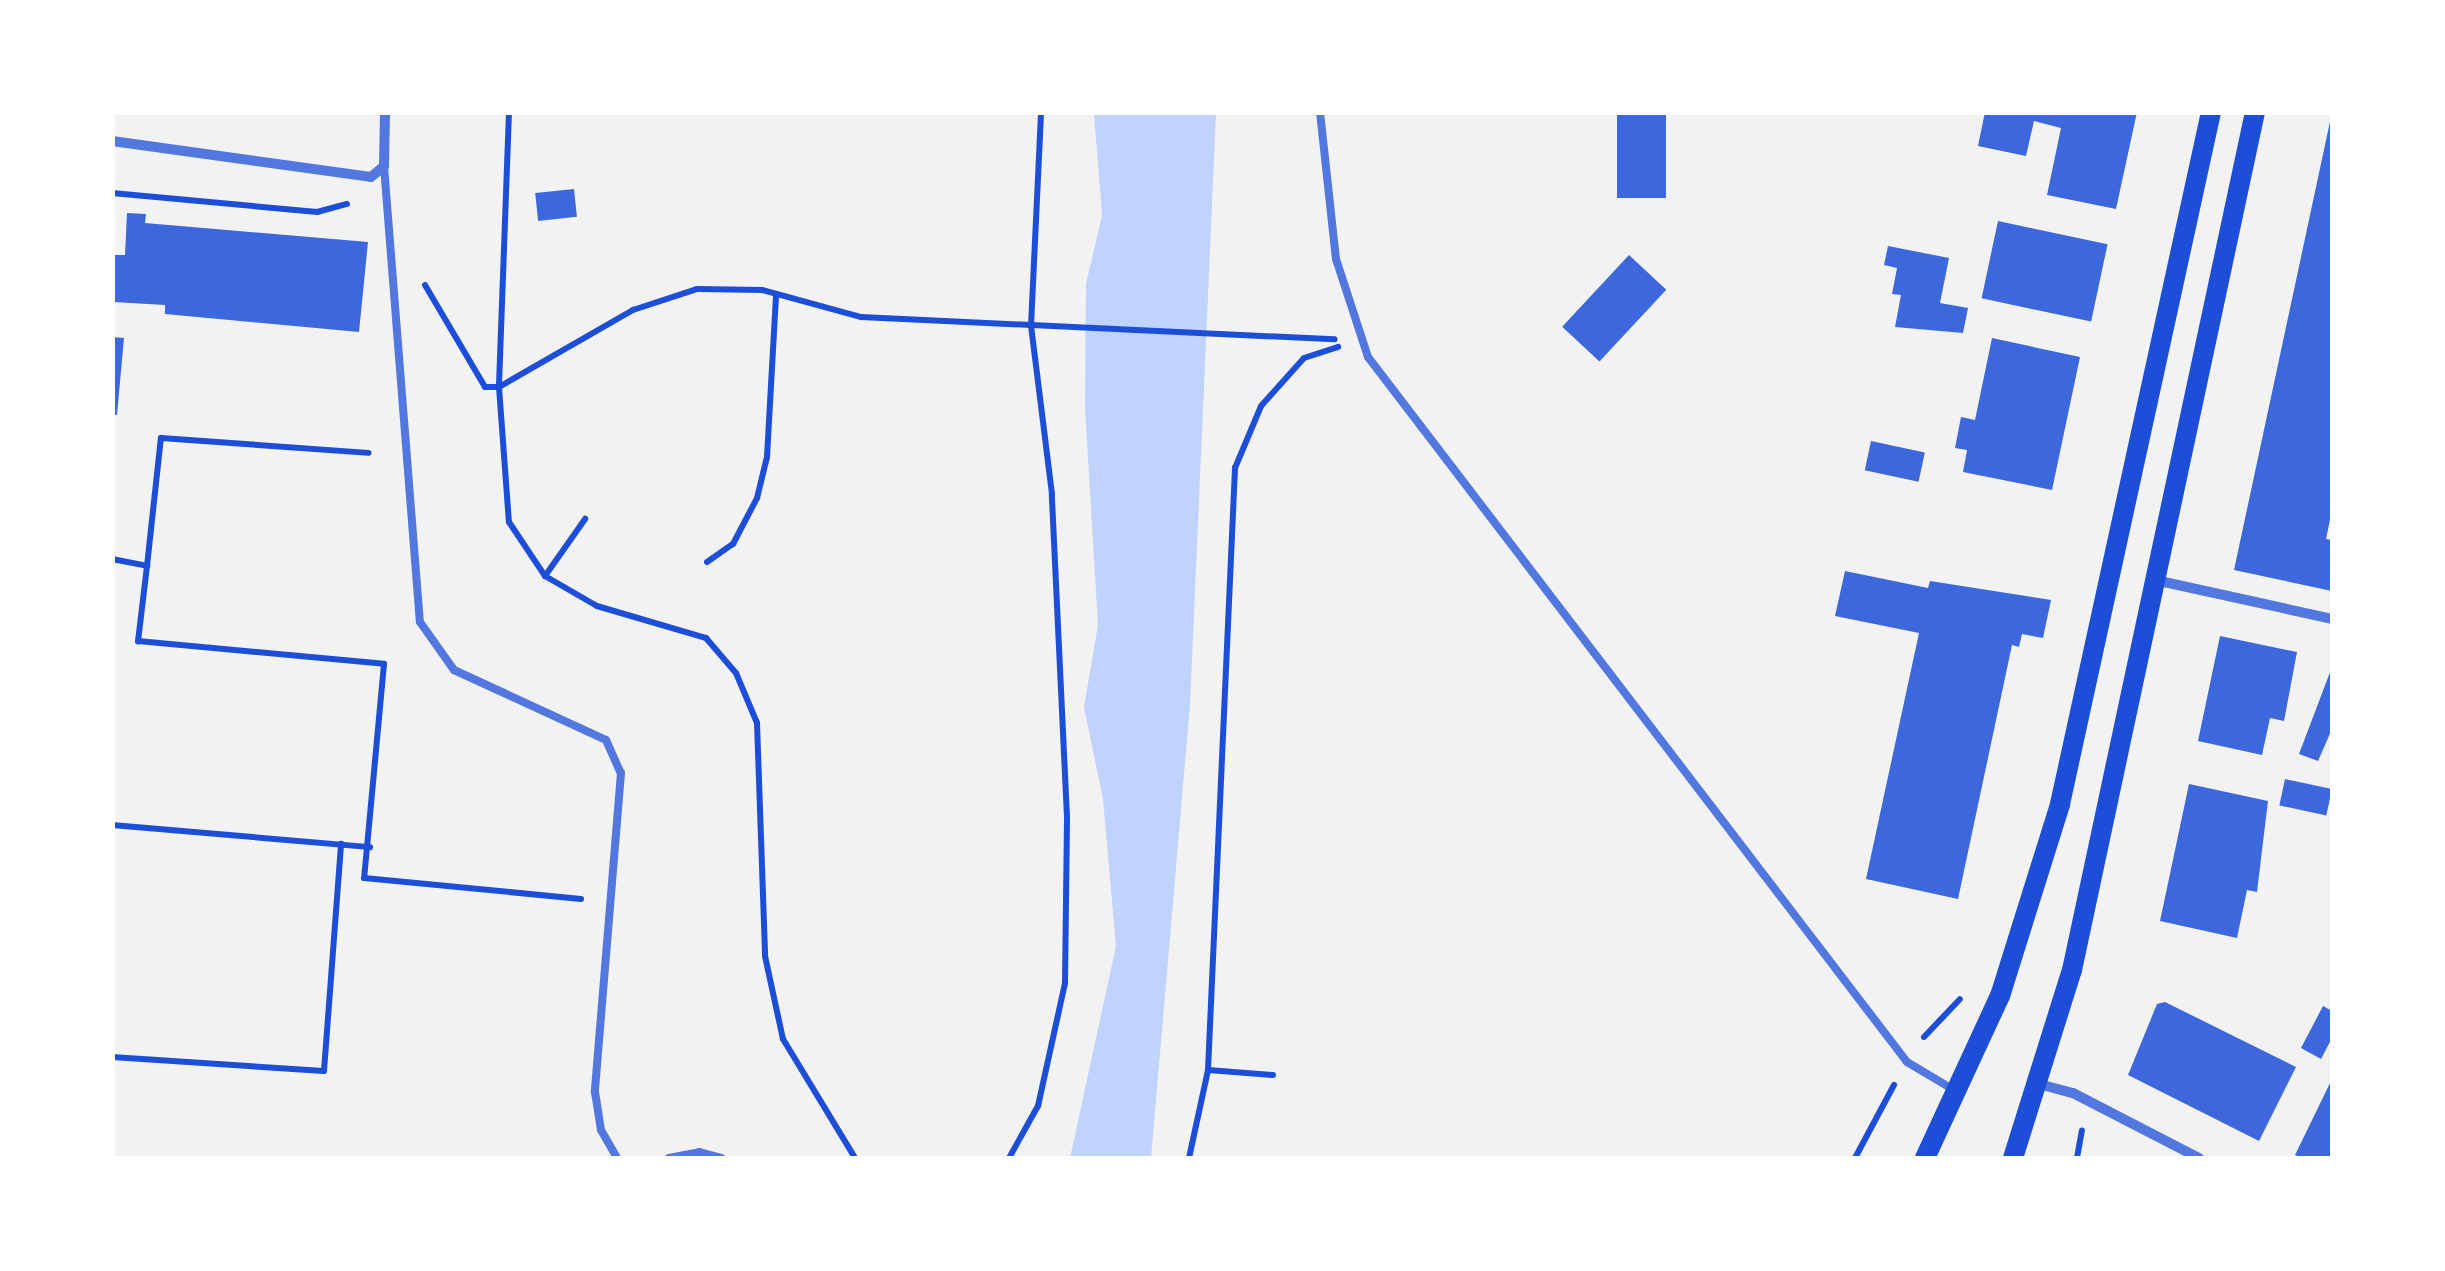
<!DOCTYPE html>
<html>
<head>
<meta charset="utf-8">
<style>
	body { margin:0 }
	#map { position:relative; width:2445px; height:1271px; overflow:hidden; background:#f2f2f2; font-family:"Source Sans 3",sans-serif }
	div>[style] { position:absolute }
	.water>* { inset:0; background:#bfd3fe }
	.building>* { inset:0; background:#3d67dc; transform-origin:0 0 }
	.path>* { height:6px; margin:-3px; padding:0 3px; transform-origin:3px; border-radius:3px; background:#1d4ed8 }
	.service>* { height:8px; margin:-4px; padding:0 4px; transform-origin:4px; border-radius:4px; background:#5277de }
	.minor>* { height:10px; margin:-5px; padding:0 5px; transform-origin:5px; border-radius:5px; background:#5277de }
	.secondary>* { height:20px; margin:-10px; padding:0 10px; transform-origin:10px; border-radius:10px; background:#1d4ed8 }
	span { translate:-50% -50%; white-space:nowrap; text-align:center; line-height:1.15; -webkit-text-stroke:8px #fff; paint-order:stroke }
	.frame { position:absolute; inset:0; border:115px solid #fff; pointer-events:none }
</style>
</head>
<body>
<div id="map">
	<div class="water">
		<i style="clip-path:polygon(1094px 113px,1216px 113px,1190px 705px,1151px 1158px,1070px 1158px,1116px 946px,1103px 799px,1084px 707px,1098px 625px,1085px 408px,1086px 284px,1102px 215px)"></i>
	</div>
	<div class="building">
		<i style="left:1617px;top:112px;width:49px;height:86px"></i>
		<i style="clip-path:polygon(1985px 112px,2137px 112px,2116px 209px,2047px 195px,2061px 128px,2034px 121px,2026px 156px,1978px 146px)"></i>
		<i style="clip-path:polygon(2331px 117px,2332px 510px,2326px 539px,2332px 540px,2332px 591px,2234px 570px)"></i>
		<i style="left:574px;top:189px;width:28px;height:39px;rotate:84deg"></i>
		<i style="clip-path:polygon(127px 213px,146px 214px,145px 223px,368px 242px,359px 332px,165px 314px,165px 305px,113px 302px,115px 255px,125px 255px)"></i>
		<i style="left:1998px;top:221px;width:112px;height:79px;rotate:12deg"></i>
		<i style="clip-path:polygon(1888px 246px,1949px 258px,1940px 303px,1968px 308px,1963px 333px,1895px 327px,1901px 295px,1892px 294px,1897px 268px,1884px 265px)"></i>
		<i style="left:1629px;top:255px;width:51px;height:98px;rotate:43deg"></i>
		<i style="clip-path:polygon(112px 337px,124px 338px,117px 415px,112px 414px)"></i>
		<i style="clip-path:polygon(1992px 338px,2080px 357px,2052px 490px,1963px 472px,1967px 450px,1955px 448px,1961px 417px,1975px 420px)"></i>
		<i style="left:1871px;top:441px;width:55px;height:30px;rotate:12deg"></i>
		<i style="clip-path:polygon(1845px 571px,1928px 588px,1930px 581px,2051px 600px,2043px 638px,2022px 634px,2019px 647px,2012px 645px,1958px 899px,1866px 879px,1919px 633px,1835px 616px)"></i>
		<i style="clip-path:polygon(2220px 636px,2297px 652px,2284px 721px,2270px 718px,2262px 755px,2198px 741px)"></i>
		<i style="clip-path:polygon(2332px 667px,2332px 729px,2318px 761px,2299px 754px)"></i>
		<i style="left:2285px;top:779px;width:48px;height:27px;rotate:12deg"></i>
		<i style="clip-path:polygon(2189px 784px,2268px 801px,2257px 892px,2247px 890px,2237px 938px,2160px 921px)"></i>
		<i style="clip-path:polygon(2165px 1002px,2296px 1067px,2259px 1141px,2128px 1075px,2157px 1004px)"></i>
		<i style="clip-path:polygon(2323px 1006px,2332px 1011px,2332px 1038px,2321px 1059px,2301px 1048px)"></i>
		<i style="clip-path:polygon(2332px 1079px,2332px 1158px,2302px 1158px,2295px 1155px)"></i>
	</div>
	<div class="path">
		<i style="left:509px;top:112px;width:275px;rotate:92.1deg"></i>
		<i style="left:499px;top:387px;width:135px;rotate:85.8deg"></i>
		<i style="left:509px;top:522px;width:65px;rotate:56.3deg"></i>
		<i style="left:545px;top:576px;width:60px;rotate:30deg"></i>
		<i style="left:597px;top:606px;width:114px;rotate:16.4deg"></i>
		<i style="left:706px;top:638px;width:46px;rotate:49.4deg"></i>
		<i style="left:736px;top:673px;width:54px;rotate:67.2deg"></i>
		<i style="left:757px;top:723px;width:233px;rotate:88deg"></i>
		<i style="left:765px;top:956px;width:85px;rotate:77.8deg"></i>
		<i style="left:783px;top:1039px;width:139px;rotate:58.8deg"></i>
		<i style="left:112px;top:193px;width:206px;rotate:5.3deg"></i>
		<i style="left:317px;top:212px;width:31px;rotate:-15deg"></i>
		<i style="left:425px;top:285px;width:118px;rotate:59.5deg"></i>
		<i style="left:485px;top:387px;width:14px"></i>
		<i style="left:499px;top:387px;width:155px;rotate:-29.9deg"></i>
		<i style="left:633px;top:310px;width:67px;rotate:-18.2deg"></i>
		<i style="left:697px;top:289px;width:65px;rotate:0.9deg"></i>
		<i style="left:762px;top:290px;width:103px;rotate:15.3deg"></i>
		<i style="left:861px;top:317px;width:474px;rotate:2.7deg"></i>
		<i style="left:112px;top:559px;width:36px;rotate:11deg"></i>
		<i style="left:147px;top:566px;width:76px;rotate:96.8deg"></i>
		<i style="left:138px;top:641px;width:247px;rotate:5.3deg"></i>
		<i style="left:384px;top:664px;width:215px;rotate:95.3deg"></i>
		<i style="left:364px;top:878px;width:218px;rotate:5.5deg"></i>
		<i style="left:707px;top:562px;width:32px;rotate:-35deg"></i>
		<i style="left:733px;top:544px;width:52px;rotate:-62.4deg"></i>
		<i style="left:757px;top:498px;width:42px;rotate:-76.3deg"></i>
		<i style="left:767px;top:457px;width:163px;rotate:-86.8deg"></i>
		<i style="left:147px;top:566px;width:129px;rotate:-83.8deg"></i>
		<i style="left:161px;top:438px;width:208px;rotate:4.1deg"></i>
		<i style="left:545px;top:576px;width:70px;rotate:-54.9deg"></i>
		<i style="left:112px;top:825px;width:259px;rotate:4.9deg"></i>
		<i style="left:1924px;top:1037px;width:52px;rotate:-46.5deg"></i>
		<i style="left:112px;top:1057px;width:212px;rotate:3.8deg"></i>
		<i style="left:324px;top:1071px;width:228px;rotate:-85.7deg"></i>
		<i style="left:1273px;top:1075px;width:65px;rotate:-175.6deg"></i>
		<i style="left:1208px;top:1070px;width:603px;rotate:-87.43deg"></i>
		<i style="left:1235px;top:468px;width:67px;rotate:-67.2deg"></i>
		<i style="left:1261px;top:406px;width:64px;rotate:-48.1deg"></i>
		<i style="left:1304px;top:358px;width:36px;rotate:-18deg"></i>
		<i style="left:1009px;top:1158px;width:60px;rotate:-60.9deg"></i>
		<i style="left:1038px;top:1106px;width:126px;rotate:-77.6deg"></i>
		<i style="left:1065px;top:983px;width:166px;rotate:-89.3deg"></i>
		<i style="left:1067px;top:817px;width:323px;rotate:-92.7deg"></i>
		<i style="left:1052px;top:494px;width:169px;rotate:-97.1deg"></i>
		<i style="left:1031px;top:326px;width:214px;rotate:-87.3deg"></i>
		<i style="left:1189px;top:1158px;width:90px;rotate:-77.8deg"></i>
		<i style="left:1855px;top:1158px;width:83px;rotate:-61.9deg"></i>
		<i style="left:2077px;top:1158px;width:28px;rotate:-80deg"></i>
	</div>
	<div class="service">
		<i style="left:1320px;top:112px;width:148px;rotate:83.8deg"></i>
		<i style="left:1336px;top:259px;width:103px;rotate:71.9deg"></i>
		<i style="left:1368px;top:357px;width:887px;rotate:52.6deg"></i>
		<i style="left:1907px;top:1062px;width:55px;rotate:30.8deg"></i>
		<i style="left:384px;top:166px;width:457px;rotate:85.5deg"></i>
		<i style="left:420px;top:622px;width:59px;rotate:54.7deg"></i>
		<i style="left:454px;top:670px;width:167px;rotate:24.7deg"></i>
		<i style="left:606px;top:740px;width:36px;rotate:66deg"></i>
		<i style="left:621px;top:773px;width:320px;rotate:94.7deg"></i>
		<i style="left:595px;top:1092px;width:38px;rotate:81deg"></i>
		<i style="left:601px;top:1130px;width:32px;rotate:60deg"></i>
		<i style="left:669px;top:1158px;width:31px;rotate:-11deg"></i>
		<i style="left:699px;top:1152px;width:23px;rotate:15deg"></i>
	</div>
	<div class="minor">
		<i style="left:112px;top:141px;width:261px;rotate:7.9deg"></i>
		<i style="left:371px;top:177px;width:17px;rotate:-40deg"></i>
		<i style="left:384px;top:166px;width:54px;rotate:-88.9deg"></i>
		<i style="left:2155px;top:580px;width:181px;rotate:12.4deg"></i>
		<i style="left:2039px;top:1084px;width:35px;rotate:15deg"></i>
		<i style="left:2073px;top:1093px;width:142px;rotate:27.3deg"></i>
	</div>
	<div class="secondary">
		<i style="left:1925px;top:1158px;width:179px;rotate:-65.2deg"></i>
		<i style="left:2000px;top:996px;width:201px;rotate:-72.6deg"></i>
		<i style="left:2060px;top:804px;width:708px;rotate:-77.69deg"></i>
		<i style="left:2013px;top:1158px;width:197px;rotate:-72.6deg"></i>
		<i style="left:2072px;top:970px;width:877px;rotate:-77.96deg"></i>
	</div>
	<div class="frame"></div>
</div>
</body>
</html>
